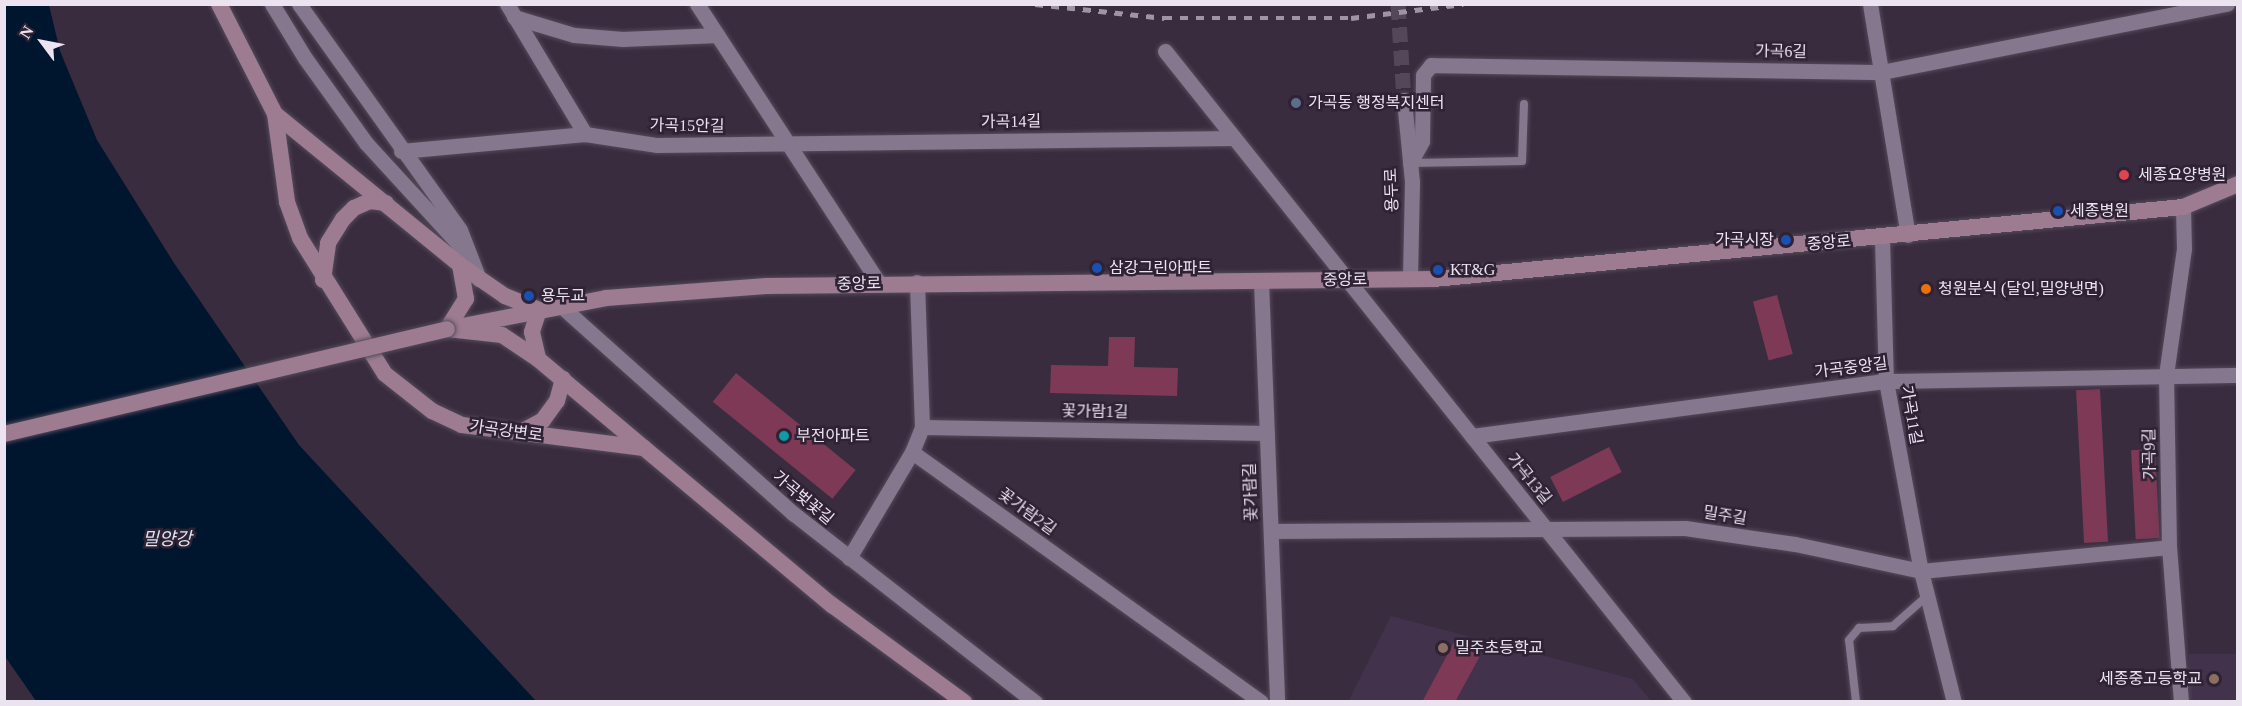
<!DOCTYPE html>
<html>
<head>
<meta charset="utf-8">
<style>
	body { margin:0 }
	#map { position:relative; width:2242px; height:706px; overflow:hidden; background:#382c3e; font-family:"Times New Roman","Noto Sans KR",serif }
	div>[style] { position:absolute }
	.built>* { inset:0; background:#42324b; transform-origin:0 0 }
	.water>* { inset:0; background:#00162e }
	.building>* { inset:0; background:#7d3955; transform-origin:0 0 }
	.minor-tunnel>* { height:15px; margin-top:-7.5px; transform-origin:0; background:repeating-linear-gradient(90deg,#534759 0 15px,transparent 0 23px) }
	.roads { filter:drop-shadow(0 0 2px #544a5a) drop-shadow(0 0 2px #544a5a) }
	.service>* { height:8px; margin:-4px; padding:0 4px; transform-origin:4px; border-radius:4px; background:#85778d }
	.minor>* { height:15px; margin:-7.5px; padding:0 7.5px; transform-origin:7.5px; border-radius:7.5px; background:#85778d }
	.secondary>* { height:16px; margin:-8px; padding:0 8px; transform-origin:8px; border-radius:8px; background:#9d7b91 }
	.rail>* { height:4.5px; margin-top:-2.25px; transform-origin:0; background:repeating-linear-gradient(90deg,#9e94a3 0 8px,transparent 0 16px) }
	.bridges { filter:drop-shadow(0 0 2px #544a5a) drop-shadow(0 0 2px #544a5a) }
	.secondary-bridge>* { height:16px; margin:-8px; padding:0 8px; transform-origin:8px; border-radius:8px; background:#9d7b91 }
	.dots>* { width:16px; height:16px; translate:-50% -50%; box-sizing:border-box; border:3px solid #2e2234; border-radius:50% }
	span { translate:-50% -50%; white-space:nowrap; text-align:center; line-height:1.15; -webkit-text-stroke:5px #2e2234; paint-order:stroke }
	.street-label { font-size:16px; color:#ebe3f0 }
	.poi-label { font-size:16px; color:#ebe3f0 }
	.left { translate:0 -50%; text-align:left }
	.right { translate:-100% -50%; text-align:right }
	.water-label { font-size:18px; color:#d7e6f5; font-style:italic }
	.frame { position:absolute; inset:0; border:6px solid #ebe3f0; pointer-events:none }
	.north { position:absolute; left:12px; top:12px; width:60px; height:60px; -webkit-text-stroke:4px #2e2234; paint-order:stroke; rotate:302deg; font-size:16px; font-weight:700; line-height:24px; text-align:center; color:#ebe3f0 }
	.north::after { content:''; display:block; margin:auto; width:21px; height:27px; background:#ebe3f0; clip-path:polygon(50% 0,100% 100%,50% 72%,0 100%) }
</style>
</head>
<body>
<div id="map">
	<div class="built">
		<i style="clip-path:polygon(1391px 616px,1633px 679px,1651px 701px,1348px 702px)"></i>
		<i style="left:2237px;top:654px;width:47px;height:48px;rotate:90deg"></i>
	</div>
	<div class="water">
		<i style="clip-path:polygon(4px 5px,49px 5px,60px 51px,97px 140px,174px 263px,299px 445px,536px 701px,36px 701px,4px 655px)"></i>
	</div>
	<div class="building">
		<i style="left:1777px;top:295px;width:61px;height:25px;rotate:75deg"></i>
		<i style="clip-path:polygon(1109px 337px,1135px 337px,1134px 367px,1178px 368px,1177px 396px,1050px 393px,1051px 365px,1108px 366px)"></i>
		<i style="left:736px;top:373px;width:154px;height:37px;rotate:39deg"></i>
		<i style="left:2100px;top:389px;width:153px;height:24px;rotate:87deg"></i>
		<i style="left:1609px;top:447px;width:28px;height:66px;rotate:63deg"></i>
		<i style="left:2155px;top:449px;width:89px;height:24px;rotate:87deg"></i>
		<i style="clip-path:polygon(1454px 642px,1480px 656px,1455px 702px,1422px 702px)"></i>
	</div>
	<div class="minor-tunnel">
		<i style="left:1398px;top:4px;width:96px;rotate:86.4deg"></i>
	</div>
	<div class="roads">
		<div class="service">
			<i style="left:1410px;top:163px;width:112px;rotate:-1deg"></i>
			<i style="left:1522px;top:161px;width:57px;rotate:-88deg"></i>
			<i style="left:1856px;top:702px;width:62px;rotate:-96.4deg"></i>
			<i style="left:1849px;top:640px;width:16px;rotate:-50deg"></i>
			<i style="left:1859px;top:628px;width:34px;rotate:-3deg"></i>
			<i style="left:1893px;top:626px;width:45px;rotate:-41.4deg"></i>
		</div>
		<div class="minor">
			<i style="left:272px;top:4px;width:63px;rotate:58.6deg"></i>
			<i style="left:305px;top:58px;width:105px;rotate:54.3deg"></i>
			<i style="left:366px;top:143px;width:148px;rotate:47.5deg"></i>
			<i style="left:299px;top:4px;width:277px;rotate:54.5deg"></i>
			<i style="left:460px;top:230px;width:53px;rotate:68.8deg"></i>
			<i style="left:507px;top:4px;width:152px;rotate:59deg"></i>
			<i style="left:697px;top:4px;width:333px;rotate:56.9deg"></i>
			<i style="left:1870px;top:4px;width:234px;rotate:80.7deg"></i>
			<i style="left:514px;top:17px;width:63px;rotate:16.7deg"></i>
			<i style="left:574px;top:35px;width:49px;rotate:4.7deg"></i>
			<i style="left:623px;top:39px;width:94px;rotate:-2.4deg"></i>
			<i style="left:1165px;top:51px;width:833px;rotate:51.44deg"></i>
			<i style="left:1404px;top:100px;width:82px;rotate:84.4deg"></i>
			<i style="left:1412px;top:182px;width:97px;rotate:91.2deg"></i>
			<i style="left:401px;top:151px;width:185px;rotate:-5.3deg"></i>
			<i style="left:585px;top:134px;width:73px;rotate:8.7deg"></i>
			<i style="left:657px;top:145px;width:577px;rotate:-0.7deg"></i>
			<i style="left:1410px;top:163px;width:25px;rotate:-61deg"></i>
			<i style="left:1422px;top:141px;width:66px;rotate:-89.1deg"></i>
			<i style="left:1423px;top:75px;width:13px;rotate:-51deg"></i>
			<i style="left:1431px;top:65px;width:451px;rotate:0.9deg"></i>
			<i style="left:1882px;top:72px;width:352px;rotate:-11.2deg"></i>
			<i style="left:1882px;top:239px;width:142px;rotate:88.4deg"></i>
			<i style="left:1886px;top:381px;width:193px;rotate:79.6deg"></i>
			<i style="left:1921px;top:571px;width:135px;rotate:75.9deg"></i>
			<i style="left:1261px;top:281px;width:421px;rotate:87.8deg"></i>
			<i style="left:561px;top:306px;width:312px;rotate:41.8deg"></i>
			<i style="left:794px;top:514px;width:306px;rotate:38deg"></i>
			<i style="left:922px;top:427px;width:345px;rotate:1deg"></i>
			<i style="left:1472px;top:436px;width:418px;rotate:-7.6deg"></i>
			<i style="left:1886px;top:381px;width:352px;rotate:-1deg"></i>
			<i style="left:912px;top:452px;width:429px;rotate:35.6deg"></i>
			<i style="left:1271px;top:531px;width:414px;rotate:-0.4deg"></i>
			<i style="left:1685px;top:528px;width:111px;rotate:8.3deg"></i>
			<i style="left:1795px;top:544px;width:129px;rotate:12.1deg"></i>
			<i style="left:1921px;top:571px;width:249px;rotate:-5.5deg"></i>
			<i style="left:849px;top:558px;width:123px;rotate:-59.3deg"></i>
			<i style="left:912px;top:452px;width:27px;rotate:-68deg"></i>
			<i style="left:922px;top:427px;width:145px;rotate:-92deg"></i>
			<i style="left:2181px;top:702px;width:155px;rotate:-94.4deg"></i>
			<i style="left:2169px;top:547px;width:172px;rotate:-91deg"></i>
			<i style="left:2166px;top:375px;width:127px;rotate:-81.9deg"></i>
			<i style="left:2184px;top:249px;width:42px;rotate:-91.4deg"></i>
		</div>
		<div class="secondary">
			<i style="left:219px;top:4px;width:123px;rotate:63deg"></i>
			<i style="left:275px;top:114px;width:89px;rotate:82.2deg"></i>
			<i style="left:287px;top:202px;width:38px;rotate:70deg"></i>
			<i style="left:300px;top:238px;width:160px;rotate:58deg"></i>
			<i style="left:385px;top:374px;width:60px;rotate:38.2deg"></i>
			<i style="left:432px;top:411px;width:33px;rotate:25deg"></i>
			<i style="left:462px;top:425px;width:183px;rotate:7.2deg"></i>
			<i style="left:644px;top:448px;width:245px;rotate:39.9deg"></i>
			<i style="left:832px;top:605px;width:164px;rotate:36.3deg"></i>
			<i style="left:275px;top:114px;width:239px;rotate:39.2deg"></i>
			<i style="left:460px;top:265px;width:55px;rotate:34.6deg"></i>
			<i style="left:505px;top:296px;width:37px;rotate:22deg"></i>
			<i style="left:539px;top:310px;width:23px;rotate:108deg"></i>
			<i style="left:532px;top:332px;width:28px;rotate:77deg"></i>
			<i style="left:538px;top:359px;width:43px;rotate:-146.3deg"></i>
			<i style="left:502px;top:335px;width:55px;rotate:-173.8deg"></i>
			<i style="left:447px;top:329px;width:36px;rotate:-58deg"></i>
			<i style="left:466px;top:299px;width:35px;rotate:-100deg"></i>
			<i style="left:323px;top:280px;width:37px;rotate:-82deg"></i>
			<i style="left:328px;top:243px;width:28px;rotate:-58deg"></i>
			<i style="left:343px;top:219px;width:16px;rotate:-45deg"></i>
			<i style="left:354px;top:208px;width:17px;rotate:-24deg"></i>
			<i style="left:370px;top:201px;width:16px;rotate:7deg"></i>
			<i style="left:447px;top:329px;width:162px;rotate:-11deg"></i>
			<i style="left:606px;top:298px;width:161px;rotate:-4.3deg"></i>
			<i style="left:767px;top:286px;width:667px;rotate:-0.6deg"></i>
			<i style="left:1434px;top:279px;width:752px;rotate:-5.49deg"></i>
			<i style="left:2183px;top:207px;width:60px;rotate:-22.7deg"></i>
			<i style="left:538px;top:359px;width:137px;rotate:40deg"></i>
			<i style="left:519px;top:433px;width:27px;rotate:-28deg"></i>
			<i style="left:543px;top:420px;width:24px;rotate:-54deg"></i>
			<i style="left:557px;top:401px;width:23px;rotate:-75deg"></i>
		</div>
	</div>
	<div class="rail">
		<i style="left:1035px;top:4px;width:130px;rotate:6.2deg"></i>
		<i style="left:1164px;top:18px;width:187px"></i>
		<i style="left:1351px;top:18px;width:113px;rotate:-7.1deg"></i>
	</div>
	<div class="bridges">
		<div class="secondary-bridge">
			<i style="left:4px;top:434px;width:455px;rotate:-13.3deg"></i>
		</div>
	</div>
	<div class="dots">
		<i style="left:1296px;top:103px;background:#5c6f8a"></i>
		<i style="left:2124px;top:175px;background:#e0444e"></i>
		<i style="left:2058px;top:211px;background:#1a4fb4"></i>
		<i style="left:1786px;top:240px;background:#1a4fb4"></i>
		<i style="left:1097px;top:268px;background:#1a4fb4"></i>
		<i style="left:1438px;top:270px;background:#1a4fb4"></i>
		<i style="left:1926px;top:289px;background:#e8710a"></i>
		<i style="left:529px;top:296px;background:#1a4fb4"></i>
		<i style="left:784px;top:436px;background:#0f9aa8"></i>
		<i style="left:1443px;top:648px;background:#8d6e63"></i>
		<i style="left:2214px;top:679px;background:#8d6e63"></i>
	</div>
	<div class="street-label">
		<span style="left:1781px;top:52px;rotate:1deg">가곡6길</span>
		<span style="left:1011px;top:122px;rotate:-1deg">가곡14길</span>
		<span style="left:687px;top:126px;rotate:1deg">가곡15안길</span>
		<span style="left:1392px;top:190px;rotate:-92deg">용두로</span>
		<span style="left:1829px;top:243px;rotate:-5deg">중앙로</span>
		<span style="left:1345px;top:280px;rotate:-1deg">중앙로</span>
		<span style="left:859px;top:284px;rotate:-1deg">중앙로</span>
		<span style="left:1851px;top:368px;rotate:-7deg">가곡중앙길</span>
		<span style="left:1095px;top:412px;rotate:1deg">꽃가람1길</span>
		<span style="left:1911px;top:415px;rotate:80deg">가곡11길</span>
		<span style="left:506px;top:431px;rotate:8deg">가곡강변로</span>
		<span style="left:2150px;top:454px;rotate:-91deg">가곡9길</span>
		<span style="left:1529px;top:479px;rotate:51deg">가곡13길</span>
		<span style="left:1251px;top:492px;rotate:-92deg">꽃가람길</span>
		<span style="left:803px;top:498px;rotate:40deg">가곡벚꽃길</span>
		<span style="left:1027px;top:512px;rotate:36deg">꽃가람2길</span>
		<span style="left:1725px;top:516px;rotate:9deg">밀주길</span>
	</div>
	<div class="poi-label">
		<span class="left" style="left:1308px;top:103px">가곡동 행정복지센터</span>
		<span class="left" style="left:2138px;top:175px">세종요양병원</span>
		<span class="left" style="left:2070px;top:211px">세종병원</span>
		<span class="right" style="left:1774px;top:240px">가곡시장</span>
		<span class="left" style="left:1109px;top:268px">삼강그린아파트</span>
		<span class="left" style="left:1450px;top:270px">KT&amp;G</span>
		<span class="left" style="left:1938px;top:289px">청원분식 (달인,밀양냉면)</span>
		<span class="left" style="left:541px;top:296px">용두교</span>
		<span class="left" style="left:796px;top:436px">부전아파트</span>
		<span class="left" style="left:1455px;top:648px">밀주초등학교</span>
		<span class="right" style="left:2202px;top:679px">세종중고등학교</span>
	</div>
	<div class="water-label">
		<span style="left:167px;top:539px">밀양강</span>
	</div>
	<div class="frame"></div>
	<div class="north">N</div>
</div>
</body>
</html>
